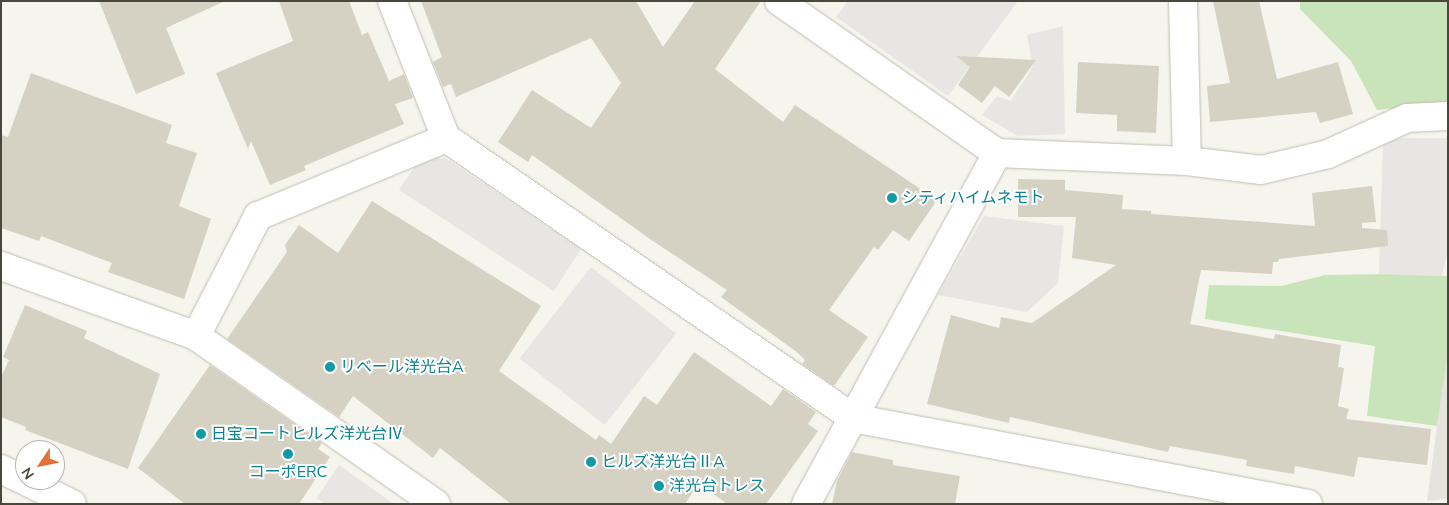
<!DOCTYPE html>
<html>
<head>
<meta charset="utf-8">
<style>
	body { margin:0 }
	#map { position:relative; width:1449px; height:505px; overflow:hidden; background:#f5f4ed; font-family:"Nunito Sans","Noto Sans JP",sans-serif }
	div>[style] { position:absolute }
	.industrial>* { inset:0; background:#e5e3de }
	.green>* { inset:0; background:#c9e4ba }
	.parking>* { inset:0; background:#e7e6e3; transform-origin:0 0 }
	.building>* { inset:0; background:#d5d2c3 }
	.roads { filter:drop-shadow(0 0 1px #bfbdb0) drop-shadow(0 0 1px #bfbdb0) }
	.minor>* { height:28px; margin:-14px; padding:0 14px; transform-origin:14px; border-radius:14px; background:#fff }
	.dots>* { width:14px; height:14px; translate:-50% -50%; box-sizing:border-box; border:2px solid #fff; border-radius:50% }
	span { translate:-50% -50%; white-space:nowrap; text-align:center; line-height:1.15; -webkit-text-stroke:4px #fff; paint-order:stroke }
	.culture-label { font-size:16px; color:#0d838f }
	.left { translate:0 -50%; text-align:left }
	.frame { position:absolute; inset:0; border:2px solid #49463b; pointer-events:none }
	.north { position:absolute; left:15px; top:440px; width:50px; height:50px; box-sizing:border-box; background:#fff; border:1px solid #b6b5b1; border-radius:50%; rotate:236deg; font-size:14px; font-weight:700; line-height:20px; text-align:center; color:#49463b }
	.north::after { content:''; display:block; margin:auto; width:18px; height:22px; background:#e47134; clip-path:polygon(50% 0,100% 100%,50% 72%,0 100%) }
</style>
</head>
<body>
<div id="map">
	<div class="industrial">
		<i style="clip-path:polygon(1448px 353px,1448px 499px,1427px 501px,1437px 426px)"></i>
	</div>
	<div class="green">
		<i style="clip-path:polygon(1300px 1px,1448px 1px,1448px 102px,1377px 110px,1351px 61px,1300px 9px)"></i>
		<i style="clip-path:polygon(1391px 274px,1448px 276px,1448px 353px,1437px 426px,1367px 416px,1375px 346px,1205px 319px,1209px 285px,1281px 286px,1325px 275px)"></i>
	</div>
	<div class="parking">
		<i style="clip-path:polygon(848px 1px,1018px 1px,948px 96px,836px 17px)"></i>
		<i style="clip-path:polygon(1063px 26px,1065px 134px,1018px 136px,982px 115px,997px 96px,1011px 101px,1033px 66px,1027px 35px)"></i>
		<i style="clip-path:polygon(1401px 138px,1448px 138px,1448px 251px,1442px 276px,1379px 274px,1383px 144px)"></i>
		<i style="clip-path:polygon(421px 157px,447px 159px,581px 249px,554px 291px,399px 190px)"></i>
		<i style="clip-path:polygon(984px 216px,1064px 226px,1058px 283px,1027px 312px,938px 295px)"></i>
		<i style="left:591px;top:267px;width:108px;height:116px;rotate:38deg"></i>
		<i style="clip-path:polygon(339px 465px,394px 504px,325px 504px,317px 498px)"></i>
	</div>
	<div class="building">
		<i style="clip-path:polygon(99px 1px,225px 1px,166px 28px,185px 74px,136px 94px)"></i>
		<i style="clip-path:polygon(279px 1px,349px 1px,362px 35px,368px 32px,389px 81px,404px 74px,413px 98px,395px 104px,404px 124px,304px 166px,306px 170px,270px 185px,251px 141px,248px 149px,216px 73px,293px 41px)"></i>
		<i style="clip-path:polygon(421px 1px,636px 1px,663px 47px,695px 1px,761px 1px,715px 69px,783px 122px,795px 105px,937px 200px,909px 241px,893px 230px,878px 250px,874px 247px,829px 310px,868px 337px,834px 386px,802px 364px,805px 360px,798px 353px,721px 297px,727px 290px,650px 239px,532px 155px,528px 162px,498px 142px,532px 90px,591px 128px,621px 83px,591px 38px,456px 97px,451px 84px,443px 87px,433px 62px,442px 57px)"></i>
		<i style="clip-path:polygon(1213px 1px,1259px 1px,1277px 79px,1338px 62px,1353px 114px,1320px 123px,1316px 112px,1210px 122px,1207px 86px,1230px 83px)"></i>
		<i style="clip-path:polygon(956px 56px,978px 57px,1036px 60px,1009px 97px,995px 86px,982px 103px,958px 85px,970px 67px)"></i>
		<i style="clip-path:polygon(1078px 62px,1159px 66px,1156px 133px,1117px 131px,1117px 115px,1076px 113px)"></i>
		<i style="clip-path:polygon(31px 73px,172px 125px,166px 143px,197px 153px,179px 206px,211px 219px,184px 299px,108px 272px,112px 263px,41px 236px,39px 241px,1px 228px,1px 135px,8px 137px)"></i>
		<i style="clip-path:polygon(1018px 179px,1065px 180px,1065px 190px,1123px 195px,1122px 209px,1151px 211px,1151px 214px,1315px 226px,1312px 193px,1372px 186px,1376px 222px,1362px 223px,1362px 228px,1387px 230px,1388px 246px,1279px 259px,1278px 262px,1273px 262px,1272px 274px,1201px 270px,1190px 324px,1274px 339px,1275px 334px,1341px 345px,1338px 367px,1344px 368px,1338px 406px,1349px 409px,1346px 419px,1431px 429px,1427px 465px,1358px 457px,1354px 477px,1295px 466px,1294px 474px,1246px 466px,1247px 460px,1170px 446px,1168px 452px,1010px 417px,1009px 423px,927px 404px,951px 315px,999px 328px,1001px 317px,1032px 323px,1116px 265px,1072px 258px,1076px 217px,1018px 217px)"></i>
		<i style="clip-path:polygon(372px 201px,541px 306px,499px 371px,596px 440px,599px 435px,611px 444px,644px 396px,657px 405px,694px 352px,771px 406px,783px 389px,816px 412px,808px 424px,818px 431px,766px 504px,727px 504px,699px 483px,685px 504px,511px 504px,440px 448px,433px 458px,353px 396px,339px 417px,227px 339px,287px 252px,285px 245px,299px 225px,338px 253px)"></i>
		<i style="clip-path:polygon(25px 305px,87px 331px,84px 338px,160px 374px,128px 469px,25px 430px,26px 427px,1px 417px,1px 377px,9px 360px,3px 357px)"></i>
		<i style="clip-path:polygon(210px 365px,322px 443px,318px 449px,330px 457px,299px 504px,185px 504px,138px 468px)"></i>
		<i style="clip-path:polygon(852px 452px,893px 460px,893px 465px,960px 476px,955px 504px,832px 504px,837px 481px)"></i>
	</div>
	<div class="roads">
		<div class="minor">
			<i style="left:392px;top:1px;width:147px;rotate:68.5deg"></i>
			<i style="left:446px;top:138px;width:494px;rotate:34.5deg"></i>
			<i style="left:853px;top:418px;width:463px;rotate:10.7deg"></i>
			<i style="left:779px;top:1px;width:266px;rotate:34.9deg"></i>
			<i style="left:997px;top:153px;width:190px;rotate:2.4deg"></i>
			<i style="left:1187px;top:161px;width:75px;rotate:6.9deg"></i>
			<i style="left:1261px;top:170px;width:69px;rotate:-13.4deg"></i>
			<i style="left:1328px;top:154px;width:87px;rotate:-24.5deg"></i>
			<i style="left:1407px;top:118px;width:41px;rotate:-2.8deg"></i>
			<i style="left:1183px;top:1px;width:160px;rotate:88.6deg"></i>
			<i style="left:1px;top:266px;width:207px;rotate:19.7deg"></i>
			<i style="left:196px;top:336px;width:293px;rotate:35deg"></i>
			<i style="left:196px;top:336px;width:135px;rotate:-62.7deg"></i>
			<i style="left:258px;top:216px;width:204px;rotate:-22.5deg"></i>
			<i style="left:1px;top:469px;width:79px;rotate:26.2deg"></i>
			<i style="left:806px;top:504px;width:400px;rotate:-61.4deg"></i>
		</div>
	</div>
	<div class="dots">
		<i style="left:892px;top:198px;background:#0f9aa8"></i>
		<i style="left:330px;top:367px;background:#0f9aa8"></i>
		<i style="left:201px;top:434px;background:#0f9aa8"></i>
		<i style="left:288px;top:454px;background:#0f9aa8"></i>
		<i style="left:591px;top:462px;background:#0f9aa8"></i>
		<i style="left:659px;top:486px;background:#0f9aa8"></i>
	</div>
	<div class="culture-label">
		<span class="left" style="left:902px;top:198px">シティハイムネモト</span>
		<span class="left" style="left:340px;top:367px">リベール洋光台A</span>
		<span class="left" style="left:211px;top:434px">日宝コートヒルズ洋光台Ⅳ</span>
		<span class="left" style="left:601px;top:462px">ヒルズ洋光台ⅡA</span>
		<span style="left:288px;top:472px">コーポERC</span>
		<span class="left" style="left:669px;top:486px">洋光台トレス</span>
	</div>
	<div class="frame"></div>
	<div class="north">N</div>
</div>
</body>
</html>
